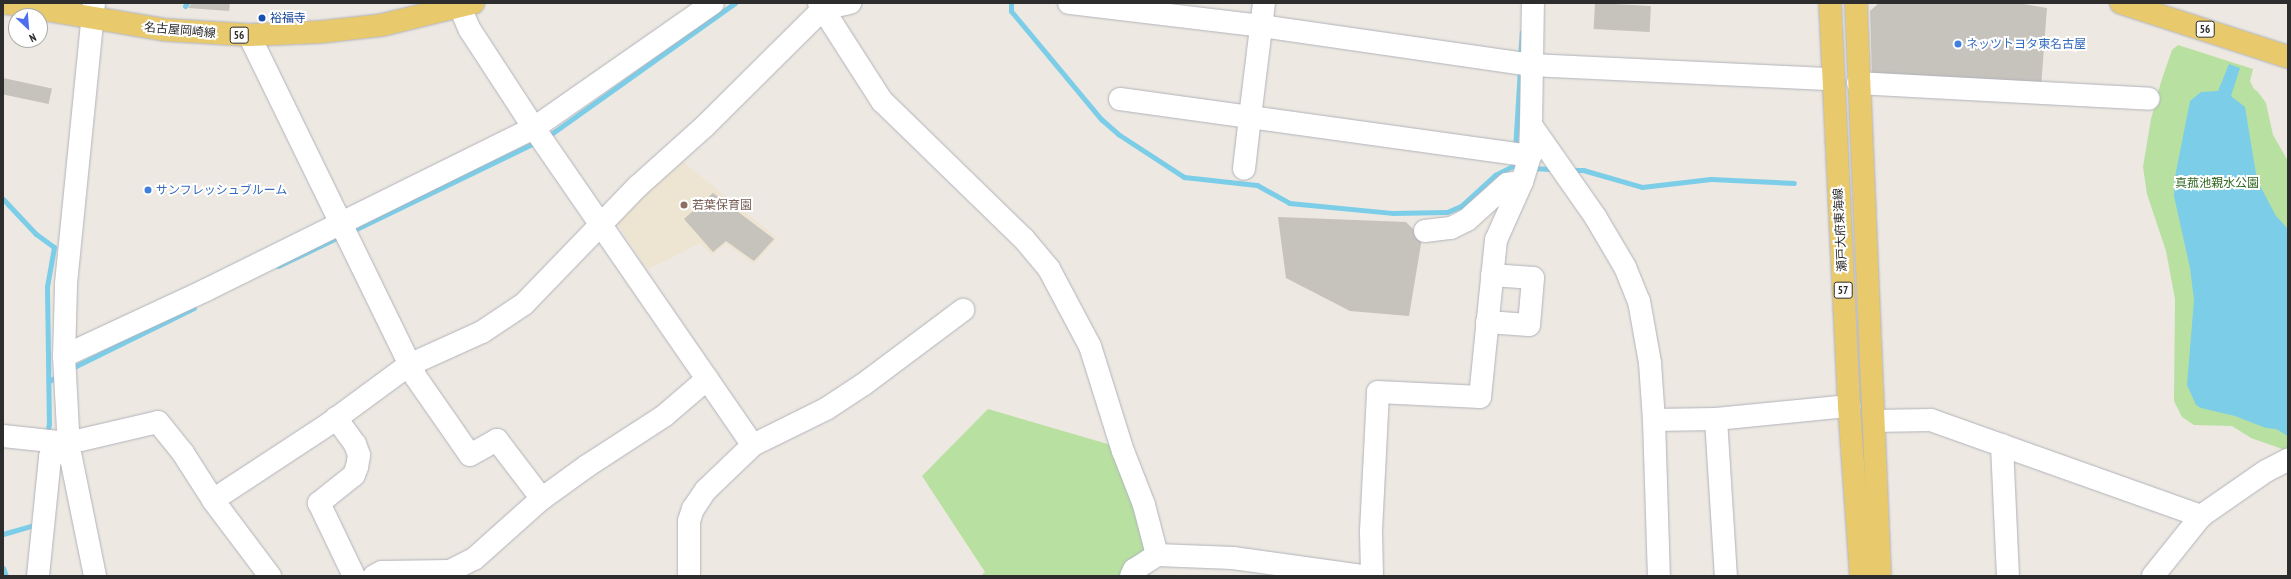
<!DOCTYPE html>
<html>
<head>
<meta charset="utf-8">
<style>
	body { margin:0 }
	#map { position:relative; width:2291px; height:579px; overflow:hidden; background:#ede8e1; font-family:"PT Sans Narrow","Noto Sans JP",sans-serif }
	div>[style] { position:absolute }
	.education>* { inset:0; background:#ede4d2 }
	.green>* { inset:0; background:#b8e0a1 }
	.water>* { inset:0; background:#7bcde8 }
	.stream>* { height:5px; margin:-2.5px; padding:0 2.5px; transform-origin:2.5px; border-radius:2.5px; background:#7bcde8 }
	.building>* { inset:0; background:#c6c2bc; transform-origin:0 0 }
	.roads { filter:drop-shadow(0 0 1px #b1b3bc) drop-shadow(0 0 1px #b1b3bc) }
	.minor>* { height:22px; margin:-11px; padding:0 11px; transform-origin:11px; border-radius:11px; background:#fff }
	.major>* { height:22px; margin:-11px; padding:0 11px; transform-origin:11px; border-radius:11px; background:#e8c96b }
	.dots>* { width:11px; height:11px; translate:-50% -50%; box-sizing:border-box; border:2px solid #fff; border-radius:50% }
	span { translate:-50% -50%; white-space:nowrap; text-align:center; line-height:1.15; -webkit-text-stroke:4px #fff; paint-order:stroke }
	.shield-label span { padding:1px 3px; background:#fff; border:1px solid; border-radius:3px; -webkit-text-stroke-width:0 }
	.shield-label { font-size:11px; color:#2d2d2d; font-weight:700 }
	.transit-label { font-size:12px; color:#164399 }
	.left { translate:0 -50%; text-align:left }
	.street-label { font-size:12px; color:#2d2d2d }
	.shop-label { font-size:12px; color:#366cbe }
	.park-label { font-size:12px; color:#306720 }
	.education-label { font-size:12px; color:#785e54 }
	.frame { position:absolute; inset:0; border:4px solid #2d2d2d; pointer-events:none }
	.north { position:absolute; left:8px; top:8px; width:40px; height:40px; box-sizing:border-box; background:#fff; border:1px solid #ababab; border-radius:50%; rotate:154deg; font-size:11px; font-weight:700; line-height:16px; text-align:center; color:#2d2d2d }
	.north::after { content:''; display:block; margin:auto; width:14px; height:18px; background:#4c6eef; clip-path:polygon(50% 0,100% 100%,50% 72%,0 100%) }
</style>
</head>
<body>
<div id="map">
	<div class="education">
		<i style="clip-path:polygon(683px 162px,777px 238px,754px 264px,726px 244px,712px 255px,700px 243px,647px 270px,616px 221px,677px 163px)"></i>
	</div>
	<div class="green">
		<i style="clip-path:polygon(2178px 45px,2253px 69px,2250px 81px,2254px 89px,2258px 92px,2266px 103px,2273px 135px,2288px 161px,2288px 451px,2251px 438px,2232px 426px,2194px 425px,2182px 417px,2174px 401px,2175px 299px,2166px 251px,2147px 194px,2143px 167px,2151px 119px,2161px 82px,2172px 50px)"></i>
		<i style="clip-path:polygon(988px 409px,1111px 445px,1151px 555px,1149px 576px,981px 576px,985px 572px,922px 476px)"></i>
	</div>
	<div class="water">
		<i style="clip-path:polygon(2229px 64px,2240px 68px,2231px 96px,2245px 107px,2257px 180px,2276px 216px,2288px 229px,2288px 436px,2276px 429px,2266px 428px,2235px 416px,2201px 408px,2196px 405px,2187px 385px,2194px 300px,2190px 268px,2174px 196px,2175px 177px,2190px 101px,2201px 92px,2218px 91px)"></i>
	</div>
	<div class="stream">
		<i style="left:1011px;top:3px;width:8px;rotate:90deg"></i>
		<i style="left:1011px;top:11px;width:141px;rotate:50.2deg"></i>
		<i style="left:1101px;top:119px;width:23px;rotate:41deg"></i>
		<i style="left:1118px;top:134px;width:79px;rotate:33.1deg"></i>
		<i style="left:1184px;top:177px;width:73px;rotate:6.3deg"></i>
		<i style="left:1257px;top:185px;width:37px;rotate:29deg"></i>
		<i style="left:1289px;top:203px;width:103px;rotate:5.5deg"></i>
		<i style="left:1392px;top:213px;width:55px;rotate:-1deg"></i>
		<i style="left:1447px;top:212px;width:15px;rotate:-23deg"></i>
		<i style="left:1461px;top:206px;width:46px;rotate:-42.4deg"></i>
		<i style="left:1495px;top:175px;width:20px;rotate:-27deg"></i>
		<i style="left:1513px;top:166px;width:6px;rotate:-81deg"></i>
		<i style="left:185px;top:6px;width:4px;rotate:-56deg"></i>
		<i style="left:1520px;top:58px;width:26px;rotate:-86deg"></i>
		<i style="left:547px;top:137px;width:231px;rotate:-35.5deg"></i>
		<i style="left:1515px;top:150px;width:82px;rotate:-86.5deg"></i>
		<i style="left:1532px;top:168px;width:22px;rotate:3deg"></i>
		<i style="left:1570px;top:170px;width:13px"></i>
		<i style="left:1583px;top:170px;width:61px;rotate:16.1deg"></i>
		<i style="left:1642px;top:187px;width:69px;rotate:-6.6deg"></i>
		<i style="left:1711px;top:179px;width:83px;rotate:2.8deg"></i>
		<i style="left:3px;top:199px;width:48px;rotate:46.7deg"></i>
		<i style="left:36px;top:234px;width:22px;rotate:36deg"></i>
		<i style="left:54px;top:247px;width:40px;rotate:100deg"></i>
		<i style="left:47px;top:286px;width:137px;rotate:89.2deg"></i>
		<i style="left:49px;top:423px;width:12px;rotate:99deg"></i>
		<i style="left:350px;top:232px;width:209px;rotate:-25.8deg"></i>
		<i style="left:278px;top:266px;width:70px;rotate:-25.5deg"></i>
		<i style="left:70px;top:369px;width:138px;rotate:-26.2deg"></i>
		<i style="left:49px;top:381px;width:13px;rotate:-29deg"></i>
		<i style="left:3px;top:534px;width:32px;rotate:-16deg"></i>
		<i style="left:34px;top:525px;width:3px;rotate:-72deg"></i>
		<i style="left:3px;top:568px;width:9px;rotate:69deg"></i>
	</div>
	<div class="building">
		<i style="clip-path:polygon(192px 3px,230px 3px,229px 11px,188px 8px)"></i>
		<i style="left:1595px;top:3px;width:56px;height:26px;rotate:3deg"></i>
		<i style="clip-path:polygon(1879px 3px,2018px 3px,2047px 8px,2041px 87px,1872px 77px,1870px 11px)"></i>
		<i style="left:3px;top:78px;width:50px;height:16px;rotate:12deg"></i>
		<i style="clip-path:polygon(713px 193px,774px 239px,754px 261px,726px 241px,713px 252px,684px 219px)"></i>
		<i style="clip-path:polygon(1278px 217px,1406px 222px,1422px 238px,1409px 316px,1350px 311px,1286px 278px)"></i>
	</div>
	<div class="roads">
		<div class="minor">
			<i style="left:94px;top:3px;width:284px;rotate:95.7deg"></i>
			<i style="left:66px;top:286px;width:70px;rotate:91.6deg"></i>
			<i style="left:64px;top:356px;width:92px;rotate:86.9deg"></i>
			<i style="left:69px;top:448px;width:131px;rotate:78.5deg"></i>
			<i style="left:819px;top:3px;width:117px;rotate:57.3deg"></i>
			<i style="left:882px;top:101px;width:198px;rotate:44.2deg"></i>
			<i style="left:1024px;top:239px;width:39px;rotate:50deg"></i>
			<i style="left:1049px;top:269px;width:87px;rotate:62deg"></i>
			<i style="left:1090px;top:346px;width:110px;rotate:72.6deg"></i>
			<i style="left:1123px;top:451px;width:58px;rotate:68.7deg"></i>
			<i style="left:1144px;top:505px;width:52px;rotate:75.4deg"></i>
			<i style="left:1069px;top:3px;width:193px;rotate:6.8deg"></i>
			<i style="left:1261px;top:26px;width:273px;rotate:8.2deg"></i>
			<i style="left:1531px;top:65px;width:301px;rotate:2.7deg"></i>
			<i style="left:1264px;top:3px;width:115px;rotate:97deg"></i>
			<i style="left:1250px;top:117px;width:283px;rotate:7.9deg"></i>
			<i style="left:460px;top:7px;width:25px;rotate:67deg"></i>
			<i style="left:470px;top:30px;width:117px;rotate:56.9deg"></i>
			<i style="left:534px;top:128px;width:385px;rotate:55.4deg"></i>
			<i style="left:249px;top:35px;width:379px;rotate:64deg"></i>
			<i style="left:415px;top:376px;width:96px;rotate:55.2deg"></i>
			<i style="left:470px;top:455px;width:31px;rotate:-29deg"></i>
			<i style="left:497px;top:440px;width:74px;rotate:52.7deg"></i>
			<i style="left:1858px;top:83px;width:291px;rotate:3.1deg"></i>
			<i style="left:1120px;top:99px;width:131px;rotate:7.9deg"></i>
			<i style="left:1250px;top:117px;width:52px;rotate:96.6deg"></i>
			<i style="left:1531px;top:125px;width:122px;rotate:-89.1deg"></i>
			<i style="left:1425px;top:231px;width:26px;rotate:-7deg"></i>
			<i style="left:1451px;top:228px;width:18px;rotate:-27deg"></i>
			<i style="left:1467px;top:220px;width:54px;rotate:-42deg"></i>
			<i style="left:1507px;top:184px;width:15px;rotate:-8deg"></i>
			<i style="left:1487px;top:322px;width:42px;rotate:4.1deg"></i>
			<i style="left:1529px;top:325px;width:47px;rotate:-85.1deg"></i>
			<i style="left:1533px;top:278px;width:41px;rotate:-175.8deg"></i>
			<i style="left:64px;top:356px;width:157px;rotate:-24.9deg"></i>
			<i style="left:206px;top:290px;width:366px;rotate:-26.3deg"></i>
			<i style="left:534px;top:128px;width:218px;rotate:-34.9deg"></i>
			<i style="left:336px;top:418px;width:32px;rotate:54deg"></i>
			<i style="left:355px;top:444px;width:12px;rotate:70deg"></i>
			<i style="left:359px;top:455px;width:12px;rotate:99deg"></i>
			<i style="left:357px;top:467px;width:9px;rotate:111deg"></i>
			<i style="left:354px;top:475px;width:45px;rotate:141.3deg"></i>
			<i style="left:319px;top:503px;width:81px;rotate:64.4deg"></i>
			<i style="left:1716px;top:419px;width:157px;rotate:86.4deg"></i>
			<i style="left:1654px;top:420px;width:62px;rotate:-0.9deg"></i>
			<i style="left:1716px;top:419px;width:134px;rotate:-5.6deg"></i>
			<i style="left:1874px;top:421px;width:57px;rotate:-1deg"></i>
			<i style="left:1931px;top:420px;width:287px;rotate:19.6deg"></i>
			<i style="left:3px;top:436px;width:65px;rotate:6.1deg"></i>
			<i style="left:68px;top:443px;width:92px;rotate:-13.1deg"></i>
			<i style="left:158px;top:422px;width:40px;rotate:51deg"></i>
			<i style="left:183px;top:453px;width:56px;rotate:57.4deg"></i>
			<i style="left:2002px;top:445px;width:131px;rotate:87.4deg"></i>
			<i style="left:38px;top:576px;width:120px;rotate:-84.2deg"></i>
			<i style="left:50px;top:457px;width:21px;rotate:-25deg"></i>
			<i style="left:270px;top:576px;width:95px;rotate:-126.9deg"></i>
			<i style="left:213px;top:500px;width:140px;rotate:-33.3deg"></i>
			<i style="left:330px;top:423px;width:98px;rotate:-36.3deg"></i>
			<i style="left:409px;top:365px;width:80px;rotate:-24.3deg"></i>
			<i style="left:482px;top:332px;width:50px;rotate:-33.7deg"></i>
			<i style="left:524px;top:304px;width:163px;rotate:-46deg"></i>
			<i style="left:637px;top:187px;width:91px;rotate:-41.9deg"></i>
			<i style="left:705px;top:126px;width:166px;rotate:-44.8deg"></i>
			<i style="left:823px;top:9px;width:28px;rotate:-13deg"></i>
			<i style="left:374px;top:576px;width:9px;rotate:-27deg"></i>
			<i style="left:382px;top:572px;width:68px;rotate:-0.8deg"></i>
			<i style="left:450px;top:571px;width:27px;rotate:-27deg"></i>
			<i style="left:474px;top:559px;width:89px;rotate:-41.8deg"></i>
			<i style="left:540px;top:500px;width:58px;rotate:-35.9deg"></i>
			<i style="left:587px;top:466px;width:92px;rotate:-33deg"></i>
			<i style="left:664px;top:416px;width:57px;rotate:-40.7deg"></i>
			<i style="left:689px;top:576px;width:55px;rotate:-90deg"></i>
			<i style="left:689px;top:521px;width:13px;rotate:-72deg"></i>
			<i style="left:693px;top:509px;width:23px;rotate:-56deg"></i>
			<i style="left:706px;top:490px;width:65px;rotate:-43.8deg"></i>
			<i style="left:753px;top:445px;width:81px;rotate:-26.3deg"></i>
			<i style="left:826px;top:409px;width:45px;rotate:-33.3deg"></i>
			<i style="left:864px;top:384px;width:124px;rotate:-36.8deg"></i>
			<i style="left:1131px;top:576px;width:7px;rotate:-63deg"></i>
			<i style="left:1134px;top:570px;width:27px;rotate:-33deg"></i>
			<i style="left:1157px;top:555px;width:76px;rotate:2.3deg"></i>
			<i style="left:1233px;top:558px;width:130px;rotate:7.9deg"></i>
			<i style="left:1372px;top:576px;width:45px;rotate:-91.3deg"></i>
			<i style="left:1371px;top:531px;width:139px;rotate:-87.1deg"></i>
			<i style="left:1378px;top:392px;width:102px;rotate:2.8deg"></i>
			<i style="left:1480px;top:397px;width:158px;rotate:-84.2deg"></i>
			<i style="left:1496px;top:240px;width:64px;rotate:-65.9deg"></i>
			<i style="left:1522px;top:182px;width:27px;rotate:-73deg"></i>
			<i style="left:1530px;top:156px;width:31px;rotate:-88deg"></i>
			<i style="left:1531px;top:125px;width:113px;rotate:55deg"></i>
			<i style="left:1596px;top:218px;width:57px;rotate:59.4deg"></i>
			<i style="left:1625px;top:267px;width:37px;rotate:68deg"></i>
			<i style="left:1639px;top:301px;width:63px;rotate:79.9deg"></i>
			<i style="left:1650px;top:363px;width:57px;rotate:86deg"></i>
			<i style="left:1654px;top:420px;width:156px;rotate:88.2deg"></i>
			<i style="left:2153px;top:576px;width:77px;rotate:-51.3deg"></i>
			<i style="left:2201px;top:516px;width:79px;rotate:-34.7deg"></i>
			<i style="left:2266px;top:471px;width:25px;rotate:-27deg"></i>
		</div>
		<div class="major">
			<i style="left:5px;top:3px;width:164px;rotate:9.5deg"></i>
			<i style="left:167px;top:30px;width:82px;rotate:3.5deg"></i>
			<i style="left:249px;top:35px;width:71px;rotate:-2.4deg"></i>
			<i style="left:320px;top:32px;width:62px;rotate:-6.4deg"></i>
			<i style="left:382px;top:25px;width:94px;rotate:-13.6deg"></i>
			<i style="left:1830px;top:3px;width:403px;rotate:87.3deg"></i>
			<i style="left:1849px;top:406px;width:170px;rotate:86deg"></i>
			<i style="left:1856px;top:3px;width:574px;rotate:87.6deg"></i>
			<i style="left:2121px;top:3px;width:176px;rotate:17.9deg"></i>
		</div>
	</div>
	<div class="dots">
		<i style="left:262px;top:18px;background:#1a4fb4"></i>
		<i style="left:1958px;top:44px;background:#3f7fe0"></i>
		<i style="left:148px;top:190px;background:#3f7fe0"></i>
		<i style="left:684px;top:205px;background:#8d6e63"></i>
	</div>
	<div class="shield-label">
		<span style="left:2205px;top:29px">56</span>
		<span style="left:239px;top:35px">56</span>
		<span style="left:1843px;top:290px">57</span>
	</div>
	<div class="transit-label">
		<span class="left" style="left:270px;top:18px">裕福寺</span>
	</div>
	<div class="street-label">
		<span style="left:180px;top:30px;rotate:5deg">名古屋岡崎線</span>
		<span style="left:1840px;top:230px;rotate:-93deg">瀬戸大府東海線</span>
	</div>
	<div class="shop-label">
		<span class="left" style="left:1966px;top:44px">ネッツトヨタ東名古屋</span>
		<span class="left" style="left:156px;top:190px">サンフレッシュブルーム</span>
	</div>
	<div class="park-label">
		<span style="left:2217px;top:183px">真菰池親水公園</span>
	</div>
	<div class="education-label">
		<span class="left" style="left:692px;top:205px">若葉保育園</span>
	</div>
	<div class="frame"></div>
	<div class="north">N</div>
</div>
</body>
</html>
